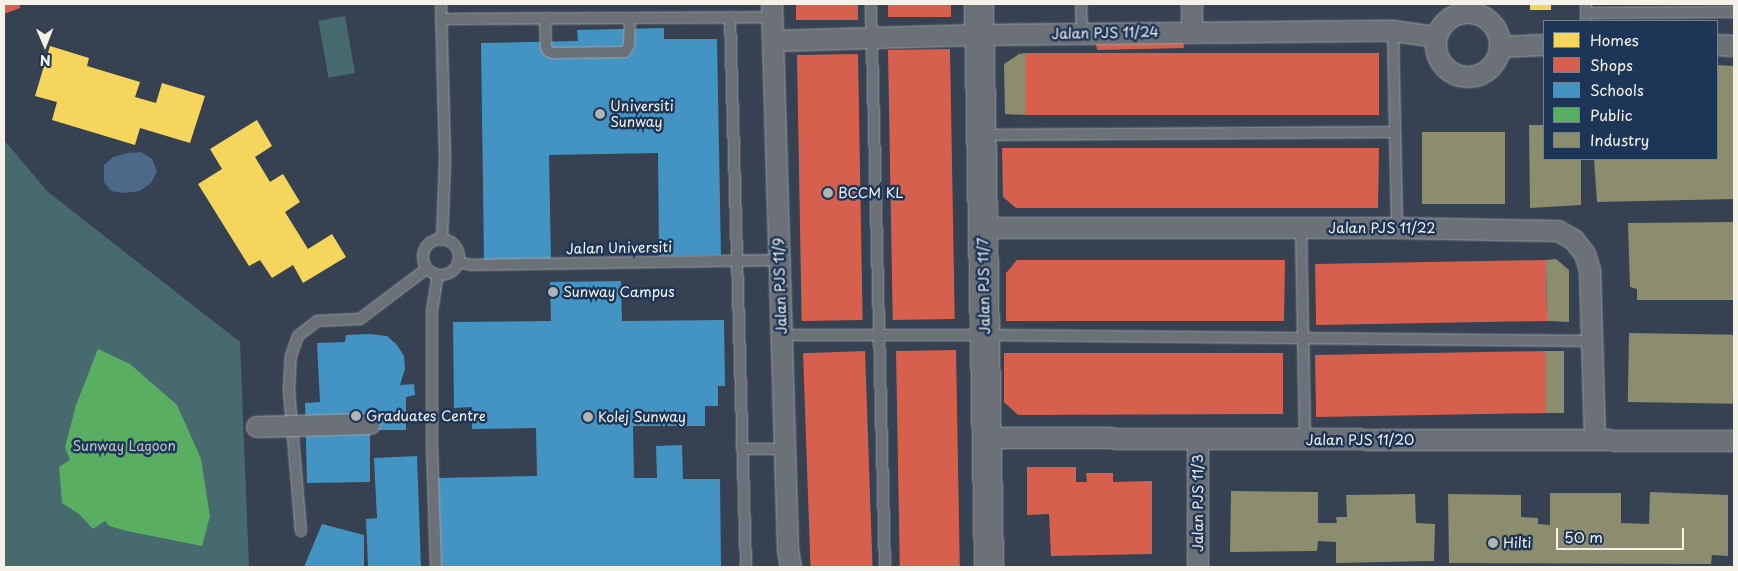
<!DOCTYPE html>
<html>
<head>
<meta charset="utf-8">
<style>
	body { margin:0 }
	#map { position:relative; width:1738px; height:571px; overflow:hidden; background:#364151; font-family:"Playpen Sans",sans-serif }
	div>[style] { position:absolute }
	.green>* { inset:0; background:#466a6e; transform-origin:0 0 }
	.water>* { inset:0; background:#4d6989 }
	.homes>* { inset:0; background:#f6d55c; transform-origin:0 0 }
	.shops>* { inset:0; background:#d6604d; transform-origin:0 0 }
	.schools>* { inset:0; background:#4393c3 }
	.public>* { inset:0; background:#5aae61 }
	.industry>* { inset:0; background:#8c8c6e; transform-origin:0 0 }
	.roads { filter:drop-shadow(0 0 1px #9ca1a6) drop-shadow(0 0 1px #9ca1a6) }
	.lane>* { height:10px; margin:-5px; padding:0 5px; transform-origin:5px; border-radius:5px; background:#6c7077 }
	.lane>.ring { margin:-5px; padding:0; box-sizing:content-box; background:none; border:10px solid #6c7077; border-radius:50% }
	.street>* { height:20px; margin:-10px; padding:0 10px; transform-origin:10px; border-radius:10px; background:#6c7077 }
	.street>.ring { margin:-10px; padding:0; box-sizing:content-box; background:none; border:20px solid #6c7077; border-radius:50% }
	.secondary>* { height:28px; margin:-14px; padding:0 14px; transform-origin:14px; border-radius:14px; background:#6c7077 }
	.bridges { filter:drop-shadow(0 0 1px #9ca1a6) drop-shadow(0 0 1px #9ca1a6) }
	.street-bridge>* { height:20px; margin:-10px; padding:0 10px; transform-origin:10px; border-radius:10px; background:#6c7077 }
	.dots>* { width:14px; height:14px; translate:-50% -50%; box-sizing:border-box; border:2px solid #1d3557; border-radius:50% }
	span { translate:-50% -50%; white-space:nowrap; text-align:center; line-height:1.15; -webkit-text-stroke:5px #1d3557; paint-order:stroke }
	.street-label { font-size:14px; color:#f4f1e8 }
	.poi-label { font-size:14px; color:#f4f1e8 }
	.left { translate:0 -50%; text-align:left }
	.park-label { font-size:14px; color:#b8c4bf }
	.frame { position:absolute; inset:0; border:5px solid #f4f1e8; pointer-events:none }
	.legend { position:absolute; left:1543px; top:20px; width:175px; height:140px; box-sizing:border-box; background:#1d3557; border:1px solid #738091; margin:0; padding:6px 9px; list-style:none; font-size:15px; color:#f4f1e8 }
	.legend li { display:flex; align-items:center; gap:10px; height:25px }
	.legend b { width:25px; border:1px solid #738091 }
	.north { position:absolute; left:20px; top:20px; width:50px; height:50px; -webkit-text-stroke:4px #1d3557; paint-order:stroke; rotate:179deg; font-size:14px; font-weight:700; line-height:20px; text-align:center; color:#f4f1e8 }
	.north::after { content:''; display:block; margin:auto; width:18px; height:22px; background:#f4f1e8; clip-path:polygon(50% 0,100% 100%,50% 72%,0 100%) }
	.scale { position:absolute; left:1556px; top:528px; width:128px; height:22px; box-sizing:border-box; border:2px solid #f4f1e8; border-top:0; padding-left:6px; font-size:15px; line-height:18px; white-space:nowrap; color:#f4f1e8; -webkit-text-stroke:4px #1d3557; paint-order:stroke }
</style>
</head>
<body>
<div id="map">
	<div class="green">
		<i style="left:345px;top:16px;width:58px;height:27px;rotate:80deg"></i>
		<i style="clip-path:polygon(4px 140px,48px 192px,240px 342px,249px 567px,4px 567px)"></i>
	</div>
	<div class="water">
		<i style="clip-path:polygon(141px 152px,152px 159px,157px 171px,151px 183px,140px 191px,123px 193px,111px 191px,104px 182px,104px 165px,113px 157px,128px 153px)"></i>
	</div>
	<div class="homes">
		<i style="left:1530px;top:4px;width:21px;height:6px"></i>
		<i style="clip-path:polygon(50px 46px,89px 58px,87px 66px,140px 82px,135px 97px,156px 103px,162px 83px,205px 96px,190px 143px,140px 128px,135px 145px,52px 120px,57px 102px,35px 96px)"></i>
		<i style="clip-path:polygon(257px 120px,272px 146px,255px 157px,270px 182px,283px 174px,300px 202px,285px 212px,308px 249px,332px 234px,346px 257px,303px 283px,293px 265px,272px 278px,260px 260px,249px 266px,198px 184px,222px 169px,210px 149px)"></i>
	</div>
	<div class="shops">
		<i style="clip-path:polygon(4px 4px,20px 4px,20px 8px,4px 14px)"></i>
		<i style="left:796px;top:4px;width:62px;height:16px"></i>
		<i style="left:888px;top:4px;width:63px;height:13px"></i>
		<i style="clip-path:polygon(1095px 37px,1183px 40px,1184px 48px,1097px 50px)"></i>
		<i style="left:950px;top:49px;width:270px;height:62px;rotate:89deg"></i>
		<i style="left:1025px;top:53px;width:354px;height:62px"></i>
		<i style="left:858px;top:54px;width:266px;height:61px;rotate:89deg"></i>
		<i style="clip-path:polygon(1002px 148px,1379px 148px,1378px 208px,1016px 208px,1003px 197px)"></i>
		<i style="clip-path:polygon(1017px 260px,1285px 260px,1284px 321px,1006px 321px,1006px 273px)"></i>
		<i style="left:1546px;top:260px;width:61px;height:231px;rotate:89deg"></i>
		<i style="left:956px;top:350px;width:217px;height:60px;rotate:89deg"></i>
		<i style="left:865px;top:351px;width:216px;height:62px;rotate:88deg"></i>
		<i style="left:1546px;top:351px;width:62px;height:231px;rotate:89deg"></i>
		<i style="clip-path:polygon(1004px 353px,1283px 353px,1283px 414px,1018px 415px,1004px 402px)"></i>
		<i style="clip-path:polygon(1027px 467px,1076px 467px,1076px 482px,1087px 482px,1086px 473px,1113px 473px,1113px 482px,1152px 481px,1152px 554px,1051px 556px,1049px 514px,1027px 515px)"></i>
	</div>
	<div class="schools">
		<i style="clip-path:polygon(664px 28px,664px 39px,717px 39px,721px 255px,659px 256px,658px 153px,549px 155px,551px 259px,484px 260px,481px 43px,578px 41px,577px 30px)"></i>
		<i style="clip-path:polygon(621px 281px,622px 321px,724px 320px,725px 386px,718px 386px,718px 406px,705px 406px,705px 426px,633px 426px,634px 478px,657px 478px,656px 446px,682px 445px,683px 479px,720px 479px,721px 567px,438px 567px,437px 478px,537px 476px,536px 428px,472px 429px,472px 407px,454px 408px,453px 322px,551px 321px,550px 282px)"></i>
		<i style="clip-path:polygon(369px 334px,387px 336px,397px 345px,404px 356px,405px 369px,400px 385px,414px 384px,415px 395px,406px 397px,406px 430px,370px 430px,370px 482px,307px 483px,305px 403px,320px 402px,317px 343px,345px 342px,346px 335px)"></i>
		<i style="clip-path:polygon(417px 456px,421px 567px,368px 567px,366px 519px,377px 518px,374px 458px)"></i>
		<i style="clip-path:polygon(322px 524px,364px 535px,364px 567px,304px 567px)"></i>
	</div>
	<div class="public">
		<i style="clip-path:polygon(98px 349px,130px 364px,177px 405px,201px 459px,210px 516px,202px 546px,127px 531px,109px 526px,105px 521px,93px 529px,79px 514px,62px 503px,59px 467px,70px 460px,65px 447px,76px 405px)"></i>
	</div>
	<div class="industry">
		<i style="clip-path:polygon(1025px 53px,1025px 115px,1005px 114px,1004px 64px,1019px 54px)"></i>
		<i style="clip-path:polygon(1717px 65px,1734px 66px,1734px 199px,1597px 202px,1594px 159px,1717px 159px)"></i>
		<i style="clip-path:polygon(1529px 125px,1544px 125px,1544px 159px,1581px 159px,1581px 205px,1530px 208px)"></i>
		<i style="left:1422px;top:132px;width:83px;height:72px"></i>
		<i style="clip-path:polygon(1734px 222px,1734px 300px,1637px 300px,1637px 289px,1630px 287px,1628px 223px)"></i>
		<i style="clip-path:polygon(1556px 259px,1569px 270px,1569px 322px,1547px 321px,1546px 260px)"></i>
		<i style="left:1629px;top:333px;width:105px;height:69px;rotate:1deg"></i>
		<i style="left:1546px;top:351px;width:18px;height:62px"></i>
		<i style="clip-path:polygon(1231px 491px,1318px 492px,1318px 523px,1337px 523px,1336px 517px,1347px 517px,1346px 495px,1415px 494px,1416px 523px,1435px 524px,1434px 561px,1336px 563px,1336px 542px,1318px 541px,1317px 551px,1230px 552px)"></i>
		<i style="clip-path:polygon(1650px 492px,1728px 495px,1728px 556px,1712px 555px,1711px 564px,1449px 563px,1448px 494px,1521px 495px,1521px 517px,1538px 518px,1538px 524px,1550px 525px,1550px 493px,1621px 493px,1621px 523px,1649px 524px)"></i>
	</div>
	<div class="roads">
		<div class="lane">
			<i style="left:441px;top:4px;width:158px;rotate:88.5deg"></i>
			<i style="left:445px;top:162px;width:78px;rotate:92.2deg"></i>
			<i style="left:871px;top:4px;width:563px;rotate:88.58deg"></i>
			<i style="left:1081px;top:4px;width:30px;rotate:88deg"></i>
			<i style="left:1586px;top:4px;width:17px;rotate:90deg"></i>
			<i style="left:1586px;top:13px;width:148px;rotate:-0.4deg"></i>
			<i style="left:730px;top:17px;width:550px;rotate:88.33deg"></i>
			<i style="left:545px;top:18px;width:29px;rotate:88deg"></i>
			<i style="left:546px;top:47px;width:4px;rotate:63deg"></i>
			<i style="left:548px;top:51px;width:5px;rotate:22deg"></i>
			<i style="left:553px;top:53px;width:72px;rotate:-0.8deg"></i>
			<i style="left:625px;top:52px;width:8px;rotate:-60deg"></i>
			<i style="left:629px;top:45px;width:27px;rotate:-88deg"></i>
			<i style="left:441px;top:19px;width:331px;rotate:-0.3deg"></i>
			<i style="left:1393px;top:31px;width:197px;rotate:88.8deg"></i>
			<i style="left:981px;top:135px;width:414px;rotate:-0.4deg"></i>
			<i style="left:1301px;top:228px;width:212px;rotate:88.9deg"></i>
			<i class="ring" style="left:423px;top:239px;width:26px;height:26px"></i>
			<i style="left:458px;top:262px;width:13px;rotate:13deg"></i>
			<i style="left:471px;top:265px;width:309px;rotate:-0.9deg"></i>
			<i style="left:782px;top:335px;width:203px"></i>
			<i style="left:985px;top:335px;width:607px;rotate:0.57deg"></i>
			<i style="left:742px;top:449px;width:43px"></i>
			<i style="left:301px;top:531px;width:142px;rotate:-94.9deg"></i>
			<i style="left:289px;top:390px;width:34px;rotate:-87deg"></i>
			<i style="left:291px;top:356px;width:21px;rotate:-71deg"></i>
			<i style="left:298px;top:336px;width:24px;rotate:-38deg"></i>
			<i style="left:317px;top:321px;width:43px;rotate:-2.7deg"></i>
			<i style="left:360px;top:319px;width:83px;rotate:-37.1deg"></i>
			<i style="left:436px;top:567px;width:118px;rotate:-91.9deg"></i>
			<i style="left:432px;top:449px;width:138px;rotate:-90deg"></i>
			<i style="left:432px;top:311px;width:36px;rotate:-81deg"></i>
		</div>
		<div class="street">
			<i style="left:772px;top:4px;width:545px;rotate:88.32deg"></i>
			<i style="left:788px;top:549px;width:18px;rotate:81deg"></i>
			<i style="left:1192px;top:4px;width:28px;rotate:90deg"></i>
			<i class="ring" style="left:1436px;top:13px;width:44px;height:44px"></i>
			<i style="left:773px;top:41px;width:206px;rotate:-1.7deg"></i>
			<i style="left:979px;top:35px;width:414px;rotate:-0.6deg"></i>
			<i style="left:1393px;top:31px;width:43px;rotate:7.9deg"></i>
			<i style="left:1717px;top:45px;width:17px;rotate:3deg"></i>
			<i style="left:1501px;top:47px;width:43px;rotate:-2.7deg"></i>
			<i style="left:982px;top:228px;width:415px"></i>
			<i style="left:1397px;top:228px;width:161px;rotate:1.1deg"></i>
			<i style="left:1558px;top:231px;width:18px;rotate:29deg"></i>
			<i style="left:1574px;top:240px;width:18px;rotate:52deg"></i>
			<i style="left:1585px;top:254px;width:17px;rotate:73deg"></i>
			<i style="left:1590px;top:270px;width:170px;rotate:88.3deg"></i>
			<i style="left:987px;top:438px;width:747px;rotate:0.23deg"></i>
			<i style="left:1198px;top:439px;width:128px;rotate:90deg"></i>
		</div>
		<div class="secondary">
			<i style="left:979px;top:4px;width:563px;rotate:88.98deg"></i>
		</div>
	</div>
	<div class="bridges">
		<div class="street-bridge">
			<i style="left:257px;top:427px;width:113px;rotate:-1.5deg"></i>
		</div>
	</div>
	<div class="dots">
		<i style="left:600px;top:114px;background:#b2b3b3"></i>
		<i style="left:828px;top:193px;background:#b2b3b3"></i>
		<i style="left:553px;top:292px;background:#b2b3b3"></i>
		<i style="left:356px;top:416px;background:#b2b3b3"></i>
		<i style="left:588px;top:417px;background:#b2b3b3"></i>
		<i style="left:1493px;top:543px;background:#b2b3b3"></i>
	</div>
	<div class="street-label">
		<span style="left:1105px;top:33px;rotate:-1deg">Jalan PJS 11/24</span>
		<span style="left:1382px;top:228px">Jalan PJS 11/22</span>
		<span style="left:619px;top:248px;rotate:-1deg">Jalan Universiti</span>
		<span style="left:780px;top:286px;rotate:-92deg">Jalan PJS 11/9</span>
		<span style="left:984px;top:286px;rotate:-91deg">Jalan PJS 11/7</span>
		<span style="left:1360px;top:440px">Jalan PJS 11/20</span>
		<span style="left:1198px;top:503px;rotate:-90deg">Jalan PJS 11/3</span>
	</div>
	<div class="poi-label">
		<span class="left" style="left:610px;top:114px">Universiti<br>Sunway</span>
		<span class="left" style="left:838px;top:193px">BCCM KL</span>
		<span class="left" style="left:563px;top:292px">Sunway Campus</span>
		<span class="left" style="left:366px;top:416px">Graduates Centre</span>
		<span class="left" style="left:598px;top:417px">Kolej Sunway</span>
		<span class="left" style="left:1503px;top:543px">Hilti</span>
	</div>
	<div class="park-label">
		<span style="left:124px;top:446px">Sunway Lagoon</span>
	</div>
	<div class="frame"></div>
	<ul class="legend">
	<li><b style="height:14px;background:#f6d55c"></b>Homes</li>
	<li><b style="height:14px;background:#d6604d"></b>Shops</li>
	<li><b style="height:14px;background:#4393c3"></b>Schools</li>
	<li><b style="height:14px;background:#5aae61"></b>Public</li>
	<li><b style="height:14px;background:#8c8c6e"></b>Industry</li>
	</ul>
	<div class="north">N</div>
	<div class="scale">50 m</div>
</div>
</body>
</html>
